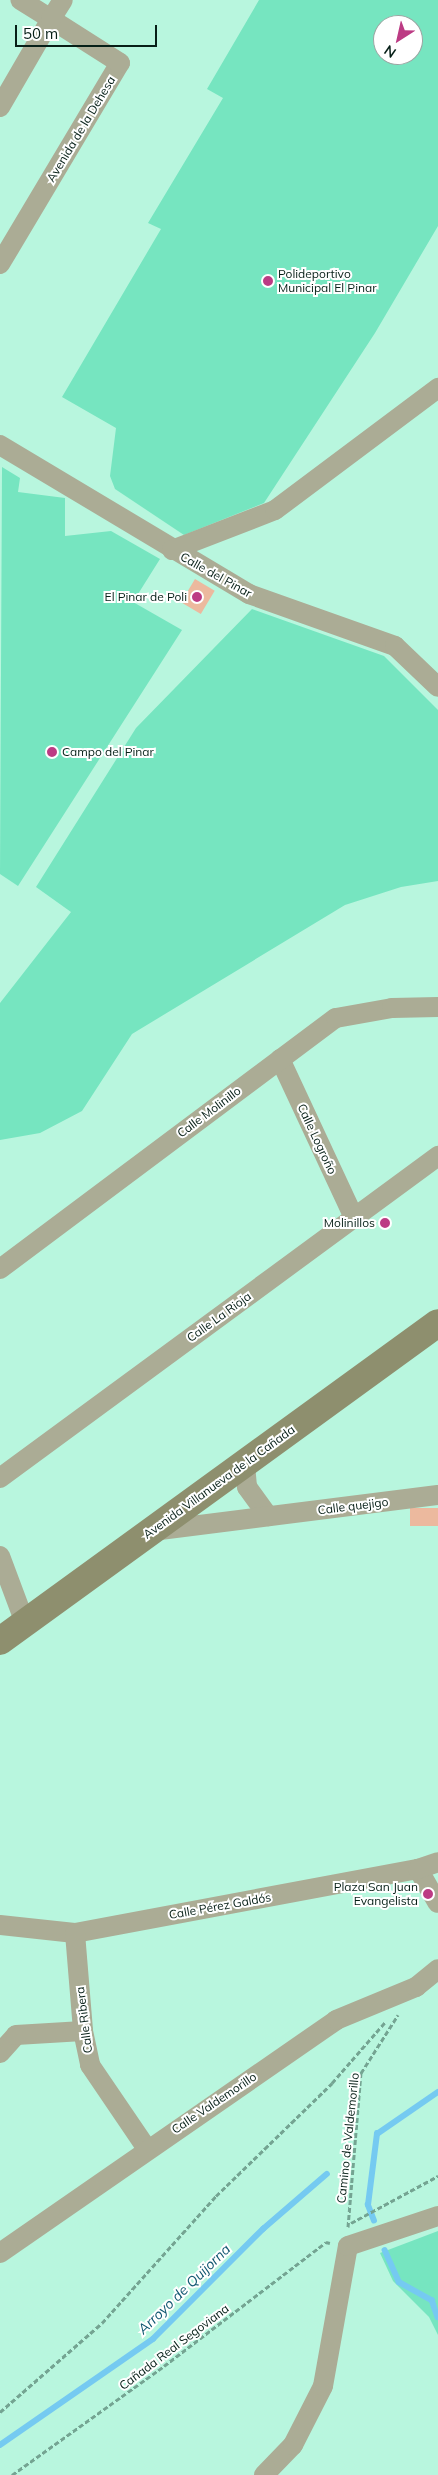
<!DOCTYPE html>
<html>
<head>
<meta charset="utf-8">
<style>
	body { margin:0 }
	#map { position:relative; width:438px; height:2475px; overflow:hidden; background:#b8f6de; font-family:Mulish,sans-serif }
	div>[style] { position:absolute }
	.green>* { inset:0; background:#76e5c0 }
	.stream>* { height:5.5px; margin:-2.75px; padding:0 2.75px; transform-origin:2.75px; border-radius:2.75px; background:#75caf1 }
	.building>* { inset:0; background:#ecb99e; transform-origin:0 0 }
	.path>* { height:3px; margin-top:-1.5px; transform-origin:0; background:repeating-linear-gradient(90deg,#74a492 0 5px,transparent 0 7.5px) }
	.street>* { height:20px; margin:-10px; padding:0 10px; transform-origin:10px; border-radius:10px; background:#abac95 }
	.secondary>* { height:28px; margin:-14px; padding:0 14px; transform-origin:14px; border-radius:14px; background:#8e8f6e }
	.dots>* { width:14px; height:14px; translate:-50% -50%; box-sizing:border-box; border:2px solid #fff; border-radius:50% }
	span { translate:-50% -50%; white-space:nowrap; text-align:center; line-height:1.15; -webkit-text-stroke:4px #fff; paint-order:stroke }
	.street-label { font-size:12px; color:#061f17 }
	.poi-label { font-size:12px; color:#061f17 }
	.left { translate:0 -50%; text-align:left }
	.right { translate:-100% -50%; text-align:right }
	.water-label { font-size:14px; color:#115771; font-style:italic }
	.north { position:absolute; left:373px; top:15px; width:50px; height:50px; box-sizing:border-box; background:#fff; border:1px solid #9ba5a2; border-radius:50%; rotate:215deg; font-size:14px; font-weight:700; line-height:20px; text-align:center; color:#061f17 }
	.north::after { content:''; display:block; margin:auto; width:18px; height:22px; background:#bc3b84; clip-path:polygon(50% 0,100% 100%,50% 72%,0 100%) }
	.scale { position:absolute; left:15px; top:25px; width:142px; height:22px; box-sizing:border-box; border:2px solid #061f17; border-top:0; padding-left:6px; font-size:15px; line-height:18px; white-space:nowrap; color:#061f17; -webkit-text-stroke:4px #fff; paint-order:stroke }
</style>
</head>
<body>
<div id="map">
	<div class="green">
		<i style="clip-path:polygon(evenodd,259px 0,438px 0,438px 226px,375px 333px,264px 503px,184px 535px,115px 489px,110px 476px,116px 428px,62px 397px,161px 229px,148px 223px,223px 98px,207px 89px,259px 0,383px 25px,413px 25px,413px 55px,383px 55px,383px 25px)"></i>
		<i style="clip-path:polygon(2px 467px,20px 478px,18px 492px,65px 498px,65px 536px,111px 531px,160px 559px,133px 602px,182px 630px,18px 886px,0 874px)"></i>
		<i style="clip-path:polygon(252px 609px,384px 656px,438px 710px,438px 881px,401px 887px,345px 905px,132px 1034px,82px 1111px,40px 1133px,0 1140px,0 1003px,71px 912px,36px 887px,136px 728px)"></i>
		<i style="clip-path:polygon(438px 2231px,438px 2335px,429px 2317px,393px 2281px,380px 2253px)"></i>
	</div>
	<div class="stream">
		<i style="left:374px;top:2221px;width:17px;rotate:-111deg"></i>
		<i style="left:368px;top:2205px;width:72px;rotate:-82.8deg"></i>
		<i style="left:377px;top:2134px;width:74px;rotate:-34.5deg"></i>
		<i style="left:385px;top:2250px;width:35px;rotate:66deg"></i>
		<i style="left:399px;top:2282px;width:38px;rotate:29deg"></i>
		<i style="left:432px;top:2300px;width:18px;rotate:71deg"></i>
		<i style="left:0;top:2445px;width:186px;rotate:-34.7deg"></i>
		<i style="left:153px;top:2339px;width:156px;rotate:-45deg"></i>
		<i style="left:263px;top:2229px;width:84px;rotate:-40.7deg"></i>
	</div>
	<div class="building">
		<i style="left:195px;top:579px;width:23px;height:27px;rotate:31deg"></i>
		<i style="left:438px;top:1508px;width:18px;height:28px;rotate:90deg"></i>
	</div>
	<div class="path">
		<i style="left:351px;top:2223px;width:99px;rotate:-28.4deg"></i>
		<i style="left:348px;top:2227px;width:155px;rotate:-85.2deg"></i>
		<i style="left:361px;top:2073px;width:69px;rotate:-57.5deg"></i>
		<i style="left:0;top:2412px;width:135px;rotate:-41.1deg"></i>
		<i style="left:102px;top:2323px;width:171px;rotate:-48.1deg"></i>
		<i style="left:216px;top:2196px;width:162px;rotate:-44.2deg"></i>
		<i style="left:332px;top:2083px;width:82px;rotate:-48.9deg"></i>
		<i style="left:12px;top:2475px;width:187px;rotate:-35.6deg"></i>
		<i style="left:164px;top:2366px;width:204px;rotate:-37.4deg"></i>
		<i style="left:326px;top:2242px;width:4px;rotate:14deg"></i>
	</div>
	<div class="street">
		<i style="left:0;top:107px;width:102px;rotate:-59.9deg"></i>
		<i style="left:51px;top:19px;width:36px;rotate:-148deg"></i>
		<i style="left:0;top:264px;width:234px;rotate:-59.2deg"></i>
		<i style="left:120px;top:63px;width:82px;rotate:-147.5deg"></i>
		<i style="left:51px;top:19px;width:22px;rotate:-58deg"></i>
		<i style="left:0;top:445px;width:290px;rotate:30.9deg"></i>
		<i style="left:249px;top:594px;width:155px;rotate:19.6deg"></i>
		<i style="left:395px;top:646px;width:59px;rotate:43.6deg"></i>
		<i style="left:172px;top:550px;width:110px;rotate:-21.2deg"></i>
		<i style="left:275px;top:510px;width:204px;rotate:-36.8deg"></i>
		<i style="left:280px;top:1059px;width:175px;rotate:65deg"></i>
		<i style="left:0;top:1269px;width:419px;rotate:-36.8deg"></i>
		<i style="left:336px;top:1018px;width:57px;rotate:-10.1deg"></i>
		<i style="left:392px;top:1008px;width:46px;rotate:-1.2deg"></i>
		<i style="left:245px;top:1464px;width:23px;rotate:85deg"></i>
		<i style="left:247px;top:1487px;width:36px;rotate:54deg"></i>
		<i style="left:0;top:1478px;width:544px;rotate:-36.32deg"></i>
		<i style="left:152px;top:1531px;width:288px;rotate:-7.2deg"></i>
		<i style="left:0;top:1556px;width:72px;rotate:69.5deg"></i>
		<i style="left:418px;top:1869px;width:39px;rotate:60deg"></i>
		<i style="left:0;top:1925px;width:75px;rotate:6.1deg"></i>
		<i style="left:75px;top:1933px;width:349px;rotate:-10.6deg"></i>
		<i style="left:418px;top:1869px;width:21px;rotate:-19deg"></i>
		<i style="left:75px;top:1933px;width:98px;rotate:85.3deg"></i>
		<i style="left:83px;top:2031px;width:35px;rotate:78deg"></i>
		<i style="left:90px;top:2065px;width:102px;rotate:55.8deg"></i>
		<i style="left:0;top:2053px;width:24px;rotate:-48deg"></i>
		<i style="left:16px;top:2035px;width:67px;rotate:-3.4deg"></i>
		<i style="left:0;top:2253px;width:409px;rotate:-34.7deg"></i>
		<i style="left:336px;top:2020px;width:87px;rotate:-22.4deg"></i>
		<i style="left:416px;top:1987px;width:28px;rotate:-39deg"></i>
		<i style="left:264px;top:2475px;width:42px;rotate:-46deg"></i>
		<i style="left:293px;top:2445px;width:66px;rotate:-63deg"></i>
		<i style="left:323px;top:2386px;width:142px;rotate:-79.9deg"></i>
		<i style="left:348px;top:2246px;width:95px;rotate:-18.4deg"></i>
	</div>
	<div class="secondary">
		<i style="left:0;top:1641px;width:541px;rotate:-35.98deg"></i>
	</div>
	<div class="dots">
		<i style="left:268px;top:281px;background:#bc3b84"></i>
		<i style="left:197px;top:597px;background:#bc3b84"></i>
		<i style="left:52px;top:752px;background:#bc3b84"></i>
		<i style="left:385px;top:1223px;background:#bc3b84"></i>
		<i style="left:428px;top:1894px;background:#bc3b84"></i>
	</div>
	<div class="street-label">
		<span style="left:81px;top:129px;rotate:-59deg">Avenida de la Dehesa</span>
		<span style="left:216px;top:575px;rotate:29deg">Calle del Pinar</span>
		<span style="left:209px;top:1112px;rotate:-37deg">Calle Molinillo</span>
		<span style="left:317px;top:1139px;rotate:65deg">Calle Logroño</span>
		<span style="left:219px;top:1317px;rotate:-36deg">Calle La Rioja</span>
		<span style="left:219px;top:1482px;rotate:-36deg">Avenida Villanueva de la Cañada</span>
		<span style="left:353px;top:1506px;rotate:-7deg">Calle quejigo</span>
		<span style="left:220px;top:1906px;rotate:-10deg">Calle Pérez Galdós</span>
		<span style="left:84px;top:2020px;rotate:-97deg">Calle Ribera</span>
		<span style="left:214px;top:2103px;rotate:-34deg">Calle Valdemorillo</span>
		<span style="left:348px;top:2138px;rotate:-84deg">Camino de Valdemorillo</span>
		<span style="left:174px;top:2347px;rotate:-37deg">Cañada Real Segoviana</span>
	</div>
	<div class="poi-label">
		<span class="left" style="left:278px;top:281px">Polideportivo<br>Municipal El Pinar</span>
		<span class="right" style="left:187px;top:597px">El Pinar de Poli</span>
		<span class="left" style="left:62px;top:752px">Campo del Pinar</span>
		<span class="right" style="left:375px;top:1223px">Molinillos</span>
		<span class="right" style="left:418px;top:1894px">Plaza San Juan<br>Evangelista</span>
	</div>
	<div class="water-label">
		<span style="left:184px;top:2289px;rotate:-44deg">Arroyo de Quijorna</span>
	</div>
	<div class="north">N</div>
	<div class="scale">50 m</div>
</div>
</body>
</html>
